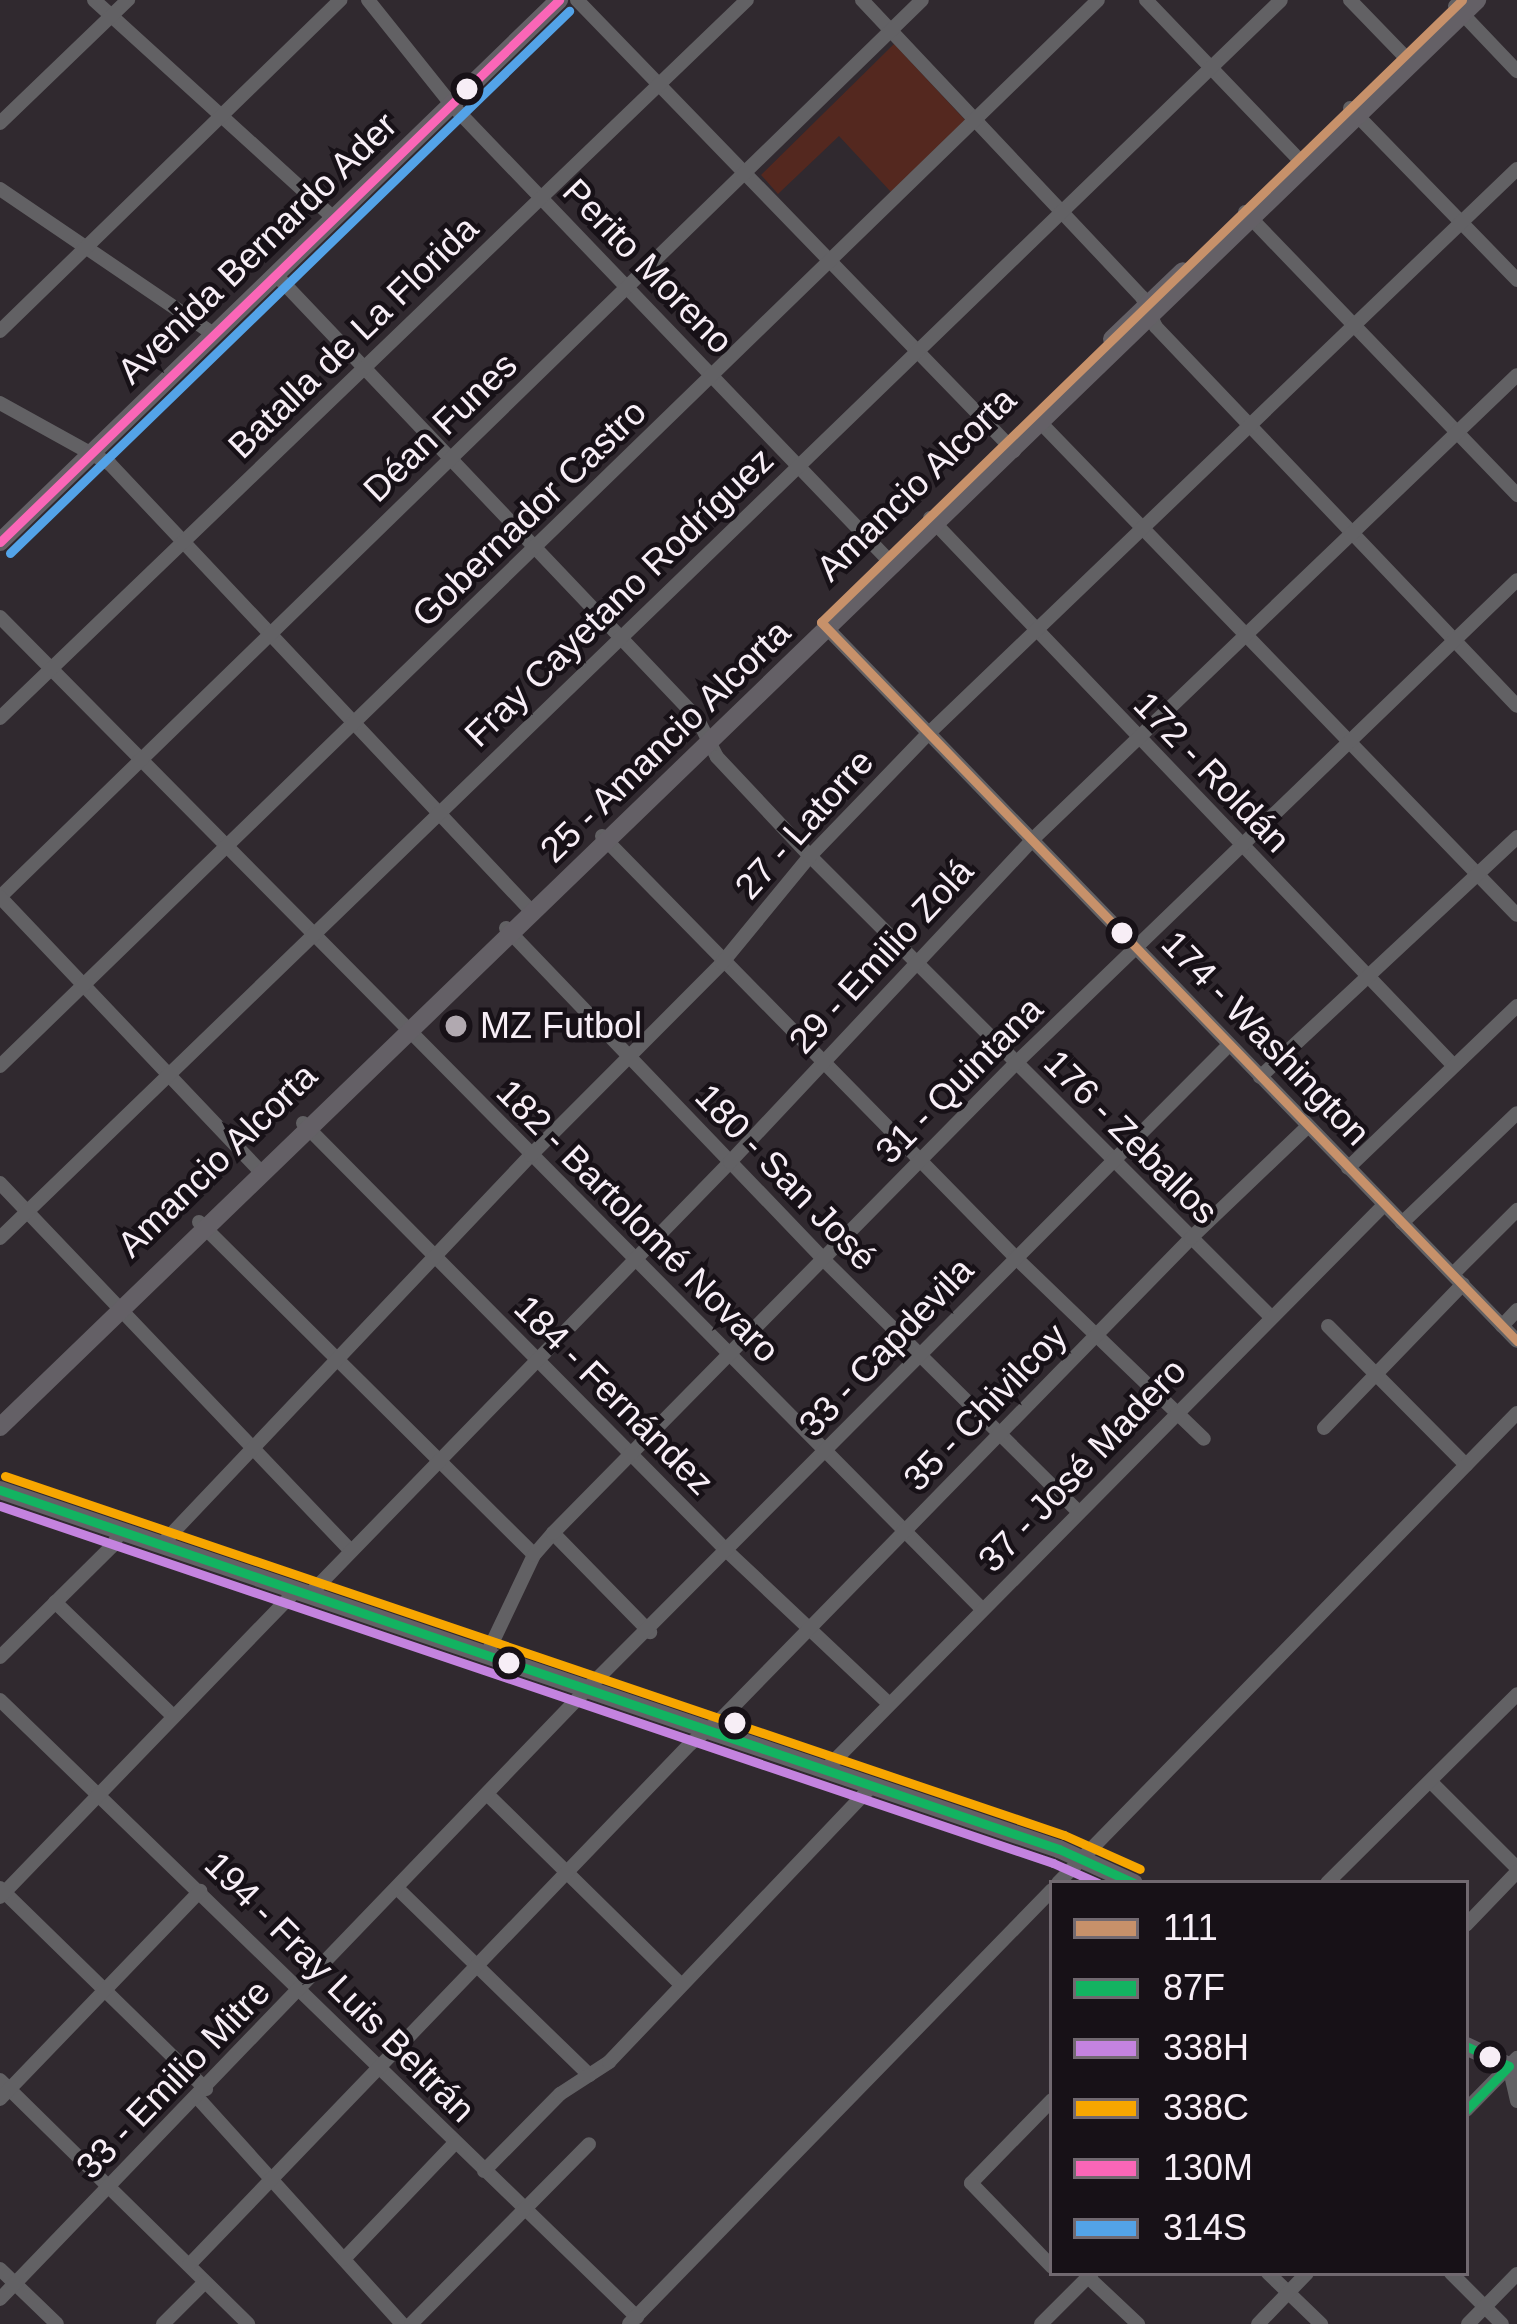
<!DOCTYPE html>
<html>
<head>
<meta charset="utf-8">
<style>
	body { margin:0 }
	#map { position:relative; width:1517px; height:2324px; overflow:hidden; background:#30292f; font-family:Helvetica,sans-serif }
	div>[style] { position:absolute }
	.green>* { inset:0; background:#54281f }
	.minor>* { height:14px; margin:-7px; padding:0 7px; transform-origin:7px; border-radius:7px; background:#626164 }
	.major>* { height:18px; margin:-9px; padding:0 9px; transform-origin:9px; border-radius:9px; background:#646066 }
	.bus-1>* { height:9px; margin:-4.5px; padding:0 4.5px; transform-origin:4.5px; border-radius:4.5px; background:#c7916a }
	.bus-2>* { height:9px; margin:-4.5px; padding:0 4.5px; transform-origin:4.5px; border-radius:4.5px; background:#13b361 }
	.bus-3>* { height:9px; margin:-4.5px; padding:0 4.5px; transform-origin:4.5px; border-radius:4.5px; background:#c483df }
	.bus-4>* { height:9px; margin:-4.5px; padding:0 4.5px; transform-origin:4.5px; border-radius:4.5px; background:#f7a600 }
	.bus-5>* { height:9px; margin:-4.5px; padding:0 4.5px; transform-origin:4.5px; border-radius:4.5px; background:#fa66b7 }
	.bus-6>* { height:9px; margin:-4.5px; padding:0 4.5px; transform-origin:4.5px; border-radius:4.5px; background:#53a3e8 }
	.dots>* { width:33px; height:33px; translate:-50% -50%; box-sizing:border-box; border:6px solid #171117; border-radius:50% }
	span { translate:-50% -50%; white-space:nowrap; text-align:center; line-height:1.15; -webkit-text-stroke:9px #171117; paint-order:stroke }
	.street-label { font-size:36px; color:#f7eef6 }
	.poi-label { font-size:36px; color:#f7eef6 }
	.left { translate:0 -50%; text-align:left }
	.legend { position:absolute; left:1049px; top:1880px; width:420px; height:396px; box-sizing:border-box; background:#171117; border:3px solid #716970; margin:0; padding:15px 21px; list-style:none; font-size:36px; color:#f7eef6 }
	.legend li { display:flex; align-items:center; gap:24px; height:60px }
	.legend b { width:60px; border:3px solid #716970 }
</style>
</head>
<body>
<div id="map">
	<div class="green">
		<i style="clip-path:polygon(894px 44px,965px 120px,891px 192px,839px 136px,778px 194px,761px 175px)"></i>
	</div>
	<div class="minor">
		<i style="left:94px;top:0;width:326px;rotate:42.3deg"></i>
		<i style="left:368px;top:0;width:133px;rotate:51.4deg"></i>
		<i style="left:451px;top:104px;width:640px;rotate:46.2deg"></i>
		<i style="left:577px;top:0;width:628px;rotate:45.9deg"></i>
		<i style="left:862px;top:0;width:408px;rotate:46.7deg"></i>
		<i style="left:1142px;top:297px;width:33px;rotate:65deg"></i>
		<i style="left:1156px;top:327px;width:523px;rotate:46.39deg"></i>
		<i style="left:1146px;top:0;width:231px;rotate:46.2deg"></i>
		<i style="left:1350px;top:0;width:89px;rotate:45.9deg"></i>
		<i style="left:1455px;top:6px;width:90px;rotate:46.4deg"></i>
		<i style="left:1350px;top:108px;width:240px;rotate:45.8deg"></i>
		<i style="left:0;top:123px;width:178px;rotate:-43.9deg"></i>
		<i style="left:0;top:189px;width:260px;rotate:34.2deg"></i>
		<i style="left:1245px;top:212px;width:393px;rotate:46.1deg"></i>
		<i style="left:277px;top:276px;width:610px;rotate:46.46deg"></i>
		<i style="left:697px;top:718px;width:44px;rotate:62.9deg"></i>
		<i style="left:717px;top:757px;width:136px;rotate:46.8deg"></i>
		<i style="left:810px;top:856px;width:652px;rotate:45deg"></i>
		<i style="left:0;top:331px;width:475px;rotate:-44.2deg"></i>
		<i style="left:0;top:403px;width:126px;rotate:29deg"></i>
		<i style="left:110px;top:464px;width:618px;rotate:46.7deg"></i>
		<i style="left:1037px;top:419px;width:690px;rotate:45.94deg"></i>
		<i style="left:930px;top:518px;width:757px;rotate:46.28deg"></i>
		<i style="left:0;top:617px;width:1397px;rotate:45.29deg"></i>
		<i style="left:824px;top:625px;width:996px;rotate:45.94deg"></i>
		<i style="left:0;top:718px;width:1036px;rotate:-43.87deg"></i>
		<i style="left:602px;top:836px;width:590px;rotate:45.55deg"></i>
		<i style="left:1015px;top:1257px;width:262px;rotate:43.9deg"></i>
		<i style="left:0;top:897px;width:1286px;rotate:-44.21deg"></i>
		<i style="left:0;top:897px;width:382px;rotate:46.5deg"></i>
		<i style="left:506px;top:928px;width:458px;rotate:46.2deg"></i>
		<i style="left:823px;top:1259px;width:360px;rotate:44.7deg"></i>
		<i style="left:0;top:1066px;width:1530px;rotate:-44.15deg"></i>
		<i style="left:1260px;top:1077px;width:352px;rotate:-43deg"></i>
		<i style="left:303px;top:1123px;width:605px;rotate:45.27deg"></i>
		<i style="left:729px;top:1553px;width:220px;rotate:43.3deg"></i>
		<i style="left:1348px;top:1168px;width:234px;rotate:-43.8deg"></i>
		<i style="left:0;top:1183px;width:506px;rotate:46.36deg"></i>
		<i style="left:199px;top:1222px;width:472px;rotate:44.8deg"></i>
		<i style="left:1402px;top:1223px;width:159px;rotate:-43.7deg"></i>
		<i style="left:0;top:1238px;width:1781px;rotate:-44.02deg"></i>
		<i style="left:1453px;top:1274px;width:91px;rotate:-45deg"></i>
		<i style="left:1328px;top:1326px;width:196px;rotate:45.2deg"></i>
		<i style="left:1502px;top:1326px;width:22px;rotate:-47deg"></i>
		<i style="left:1324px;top:1428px;width:200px;rotate:-46deg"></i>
		<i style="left:553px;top:1533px;width:139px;rotate:45.6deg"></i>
		<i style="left:161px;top:1545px;width:538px;rotate:-46.51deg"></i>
		<i style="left:531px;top:1155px;width:271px;rotate:-45.1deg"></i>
		<i style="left:722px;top:963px;width:139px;rotate:-50.6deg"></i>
		<i style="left:810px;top:856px;width:170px;rotate:-46deg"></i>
		<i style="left:928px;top:734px;width:816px;rotate:-43.81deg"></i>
		<i style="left:308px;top:1596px;width:605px;rotate:-45.8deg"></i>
		<i style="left:730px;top:1162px;width:443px;rotate:-46.8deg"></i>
		<i style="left:1033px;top:839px;width:670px;rotate:-43.79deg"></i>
		<i style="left:55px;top:1602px;width:165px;rotate:44deg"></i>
		<i style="left:486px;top:1656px;width:112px;rotate:-64.6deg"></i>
		<i style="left:534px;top:1555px;width:29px;rotate:-49deg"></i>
		<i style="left:553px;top:1533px;width:658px;rotate:-45.43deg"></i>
		<i style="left:1015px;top:1064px;width:697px;rotate:-43.95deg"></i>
		<i style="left:0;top:1657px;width:159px;rotate:-44.7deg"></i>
		<i style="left:113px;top:1545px;width:15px;rotate:-62deg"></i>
		<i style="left:0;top:1700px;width:887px;rotate:44.09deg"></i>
		<i style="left:825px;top:1770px;width:795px;rotate:-45.31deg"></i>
		<i style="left:1431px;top:1782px;width:122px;rotate:45deg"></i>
		<i style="left:488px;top:1795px;width:269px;rotate:44.5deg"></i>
		<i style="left:1058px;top:1883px;width:657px;rotate:-45.68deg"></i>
		<i style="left:1327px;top:1883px;width:268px;rotate:-44.8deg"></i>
		<i style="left:0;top:1888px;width:288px;rotate:44.3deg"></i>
		<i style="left:398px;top:1889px;width:267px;rotate:44.2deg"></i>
		<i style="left:0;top:1897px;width:425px;rotate:-46deg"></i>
		<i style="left:1466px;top:1925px;width:74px;rotate:-46.1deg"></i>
		<i style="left:1509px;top:2066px;width:36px;rotate:77deg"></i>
		<i style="left:0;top:2080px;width:348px;rotate:44.5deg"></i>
		<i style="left:197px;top:2097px;width:306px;rotate:47.9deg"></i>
		<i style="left:0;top:2099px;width:289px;rotate:-46.1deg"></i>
		<i style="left:1052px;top:2100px;width:116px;rotate:134.3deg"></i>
		<i style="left:971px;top:2183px;width:117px;rotate:46deg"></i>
		<i style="left:1466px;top:2110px;width:73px;rotate:-45.6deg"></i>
		<i style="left:484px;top:2171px;width:108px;rotate:-45.4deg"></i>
		<i style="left:560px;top:2094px;width:59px;rotate:-33.1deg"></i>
		<i style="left:609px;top:2062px;width:381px;rotate:-46.4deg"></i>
		<i style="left:344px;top:2259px;width:161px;rotate:-46.3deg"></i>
		<i style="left:189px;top:2265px;width:723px;rotate:-46.12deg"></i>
		<i style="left:690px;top:1744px;width:41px;rotate:-39.1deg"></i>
		<i style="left:722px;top:1718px;width:671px;rotate:-45.66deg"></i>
		<i style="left:1191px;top:1238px;width:162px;rotate:-43.7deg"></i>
		<i style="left:0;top:2269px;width:79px;rotate:44deg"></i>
		<i style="left:1268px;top:2273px;width:74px;rotate:43.9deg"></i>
		<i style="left:1451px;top:2273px;width:72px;rotate:45deg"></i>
		<i style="left:1088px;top:2277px;width:69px;rotate:43.2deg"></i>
		<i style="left:0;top:2299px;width:845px;rotate:-46.1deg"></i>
		<i style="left:586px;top:1690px;width:911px;rotate:-45.09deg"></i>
		<i style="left:163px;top:2324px;width:59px;rotate:-45deg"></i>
		<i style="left:411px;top:2324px;width:253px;rotate:-45.3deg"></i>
		<i style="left:629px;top:2324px;width:606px;rotate:-45.74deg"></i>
		<i style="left:1041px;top:2324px;width:72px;rotate:-45deg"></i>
		<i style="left:1258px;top:2324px;width:71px;rotate:-46.1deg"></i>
		<i style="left:1468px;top:2324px;width:70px;rotate:-45.6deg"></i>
	</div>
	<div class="major">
		<i style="left:1112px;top:339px;width:98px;rotate:-43.8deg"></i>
		<i style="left:0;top:542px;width:779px;rotate:-44.12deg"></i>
		<i style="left:0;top:1427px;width:2054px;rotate:-44.01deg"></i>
		<i style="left:0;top:1490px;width:1118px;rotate:18.73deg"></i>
		<i style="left:1059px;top:1849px;width:82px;rotate:24.4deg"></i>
		<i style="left:1466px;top:2046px;width:56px;rotate:25.2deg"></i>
	</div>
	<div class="bus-1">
		<i style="left:1462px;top:0;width:893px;rotate:135.86deg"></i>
		<i style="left:821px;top:622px;width:1001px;rotate:45.93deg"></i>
	</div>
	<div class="bus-2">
		<i style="left:0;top:1490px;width:1118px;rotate:18.73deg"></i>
		<i style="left:1059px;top:1849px;width:82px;rotate:24.4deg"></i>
		<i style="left:1466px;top:2046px;width:47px;rotate:24.9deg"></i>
		<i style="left:1509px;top:2066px;width:62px;rotate:134.3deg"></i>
	</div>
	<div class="bus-3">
		<i style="left:0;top:1506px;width:1112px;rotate:18.73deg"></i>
		<i style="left:1053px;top:1863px;width:49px;rotate:24deg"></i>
	</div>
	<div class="bus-4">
		<i style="left:5px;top:1476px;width:1118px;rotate:18.73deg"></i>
		<i style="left:1064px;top:1835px;width:83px;rotate:24.1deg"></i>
	</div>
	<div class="bus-5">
		<i style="left:0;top:542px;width:779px;rotate:-44.12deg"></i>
	</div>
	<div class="bus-6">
		<i style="left:10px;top:553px;width:779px;rotate:-44.12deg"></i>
	</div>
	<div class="dots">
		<i style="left:467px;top:89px;background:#f7eef6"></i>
		<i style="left:1122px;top:933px;background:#f7eef6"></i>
		<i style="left:456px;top:1026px;background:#b1a9b0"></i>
		<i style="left:509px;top:1663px;background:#f7eef6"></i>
		<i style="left:735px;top:1723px;background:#f7eef6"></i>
		<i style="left:1490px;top:2057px;background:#f7eef6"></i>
	</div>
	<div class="street-label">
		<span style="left:257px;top:248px;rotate:-44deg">Avenida Bernardo Ader</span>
		<span style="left:648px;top:266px;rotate:46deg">Perito Moreno</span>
		<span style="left:353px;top:337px;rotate:-44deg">Batalla de La Florida</span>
		<span style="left:440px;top:427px;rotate:-44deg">Déan Funes</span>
		<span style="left:916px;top:484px;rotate:-44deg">Amancio Alcorta</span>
		<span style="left:529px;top:513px;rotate:-44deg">Gobernador Castro</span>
		<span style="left:619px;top:597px;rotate:-44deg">Fray Cayetano Rodríguez</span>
		<span style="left:665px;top:741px;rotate:-44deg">25 - Amancio Alcorta</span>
		<span style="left:1212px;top:772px;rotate:46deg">172 - Roldán</span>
		<span style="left:804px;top:824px;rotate:-48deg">27 - Latorre</span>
		<span style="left:881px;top:956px;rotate:-47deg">29 - Emilio Zolá</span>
		<span style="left:1266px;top:1038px;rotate:46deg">174 - Washington</span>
		<span style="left:959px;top:1080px;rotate:-45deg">31 - Quintana</span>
		<span style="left:1131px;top:1137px;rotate:45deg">176 - Zeballos</span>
		<span style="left:217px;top:1160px;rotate:-44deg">Amancio Alcorta</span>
		<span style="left:786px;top:1177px;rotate:46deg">180 - San José</span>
		<span style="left:638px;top:1221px;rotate:45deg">182 - Bartolomé Novaro</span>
		<span style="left:886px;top:1347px;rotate:-46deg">33 - Capdevila</span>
		<span style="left:614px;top:1395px;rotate:45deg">184 - Fernández</span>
		<span style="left:985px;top:1407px;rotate:-46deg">35 - Chivilcoy</span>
		<span style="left:1082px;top:1465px;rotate:-46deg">37 - José Madero</span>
		<span style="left:340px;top:1987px;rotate:45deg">194 - Fray Luis Beltrán</span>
		<span style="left:173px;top:2079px;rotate:-46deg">33 - Emilio Mitre</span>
	</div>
	<div class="poi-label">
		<span class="left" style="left:480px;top:1026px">MZ Futbol</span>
	</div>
	<ul class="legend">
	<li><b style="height:15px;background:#c7916a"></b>111</li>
	<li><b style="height:15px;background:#13b361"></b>87F</li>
	<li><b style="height:15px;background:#c483df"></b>338H</li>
	<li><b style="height:15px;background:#f7a600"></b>338C</li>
	<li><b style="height:15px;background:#fa66b7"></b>130M</li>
	<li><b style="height:15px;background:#53a3e8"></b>314S</li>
	</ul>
</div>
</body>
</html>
